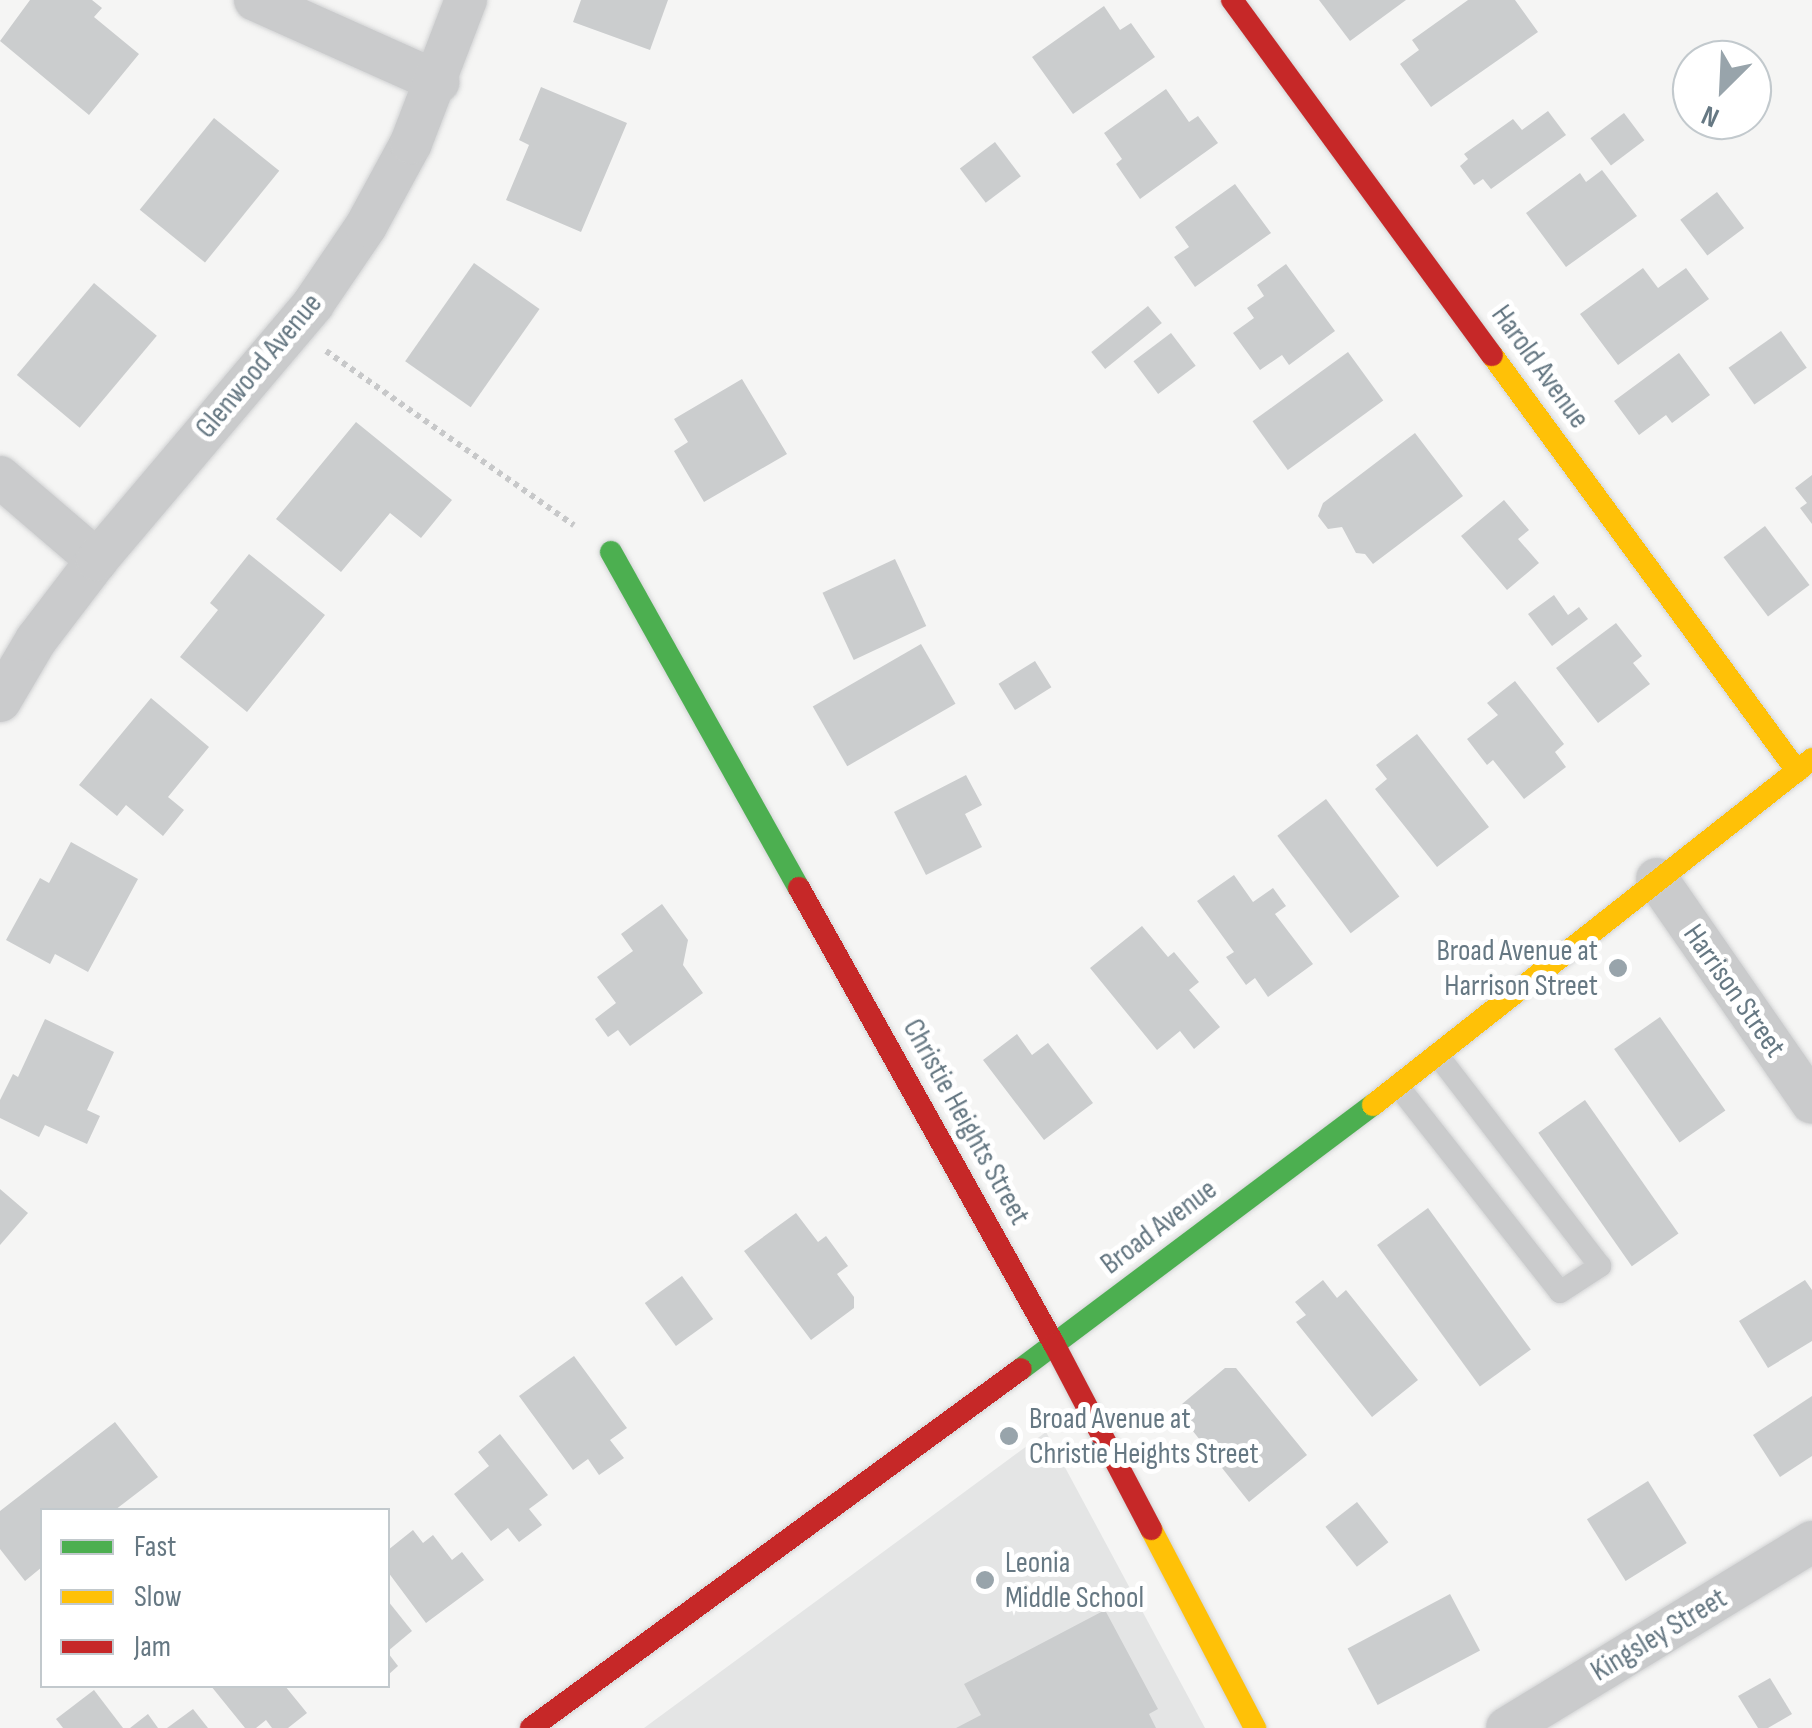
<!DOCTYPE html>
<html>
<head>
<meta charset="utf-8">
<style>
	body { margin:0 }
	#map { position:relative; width:1812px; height:1728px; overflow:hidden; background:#f5f5f4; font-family:"Sofia Sans Condensed",sans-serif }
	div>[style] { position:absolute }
	.built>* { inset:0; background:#e4e5e5 }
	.building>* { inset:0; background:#cbcdce; transform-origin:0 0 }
	.path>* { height:6px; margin-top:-3px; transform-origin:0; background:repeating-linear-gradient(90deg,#c7c8c9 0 5px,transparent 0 10px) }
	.roads { filter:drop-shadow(0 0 2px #d2d3d4) drop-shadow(0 0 2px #d2d3d4) }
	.lane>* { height:22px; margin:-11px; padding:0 11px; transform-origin:11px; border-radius:11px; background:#cacbcc }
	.street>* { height:42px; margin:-21px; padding:0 21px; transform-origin:21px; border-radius:21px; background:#cacbcc }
	.fast>* { height:22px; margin:-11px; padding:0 11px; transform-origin:11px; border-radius:11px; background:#4caf50 }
	.slow>* { height:22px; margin:-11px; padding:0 11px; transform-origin:11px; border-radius:11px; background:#ffc107 }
	.jam>* { height:22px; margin:-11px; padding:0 11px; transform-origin:11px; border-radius:11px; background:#c62828 }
	.dots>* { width:28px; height:28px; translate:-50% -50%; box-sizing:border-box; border:5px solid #fff; border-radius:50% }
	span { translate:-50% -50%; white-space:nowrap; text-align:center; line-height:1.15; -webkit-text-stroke:10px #fff; paint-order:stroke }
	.street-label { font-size:30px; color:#667883 }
	.poi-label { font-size:30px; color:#667883 }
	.right { translate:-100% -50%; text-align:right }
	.left { translate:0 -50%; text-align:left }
	.legend { position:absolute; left:40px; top:1508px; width:350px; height:180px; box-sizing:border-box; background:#fff; border:2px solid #c2c9cd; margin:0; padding:12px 18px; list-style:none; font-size:30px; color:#667883 }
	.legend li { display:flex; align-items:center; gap:20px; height:50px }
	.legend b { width:50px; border:2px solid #c2c9cd }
	.north { position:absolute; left:1672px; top:40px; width:100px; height:100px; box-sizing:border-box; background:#fff; border:2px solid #c2c9cd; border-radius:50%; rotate:204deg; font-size:28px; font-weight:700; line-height:40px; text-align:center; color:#667883 }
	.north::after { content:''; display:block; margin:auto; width:35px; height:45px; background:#98a4ab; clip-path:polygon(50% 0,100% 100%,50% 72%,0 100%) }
</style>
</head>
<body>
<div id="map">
	<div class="built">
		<i style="clip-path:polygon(1046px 1432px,1205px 1728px,644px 1728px)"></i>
	</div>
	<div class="building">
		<i style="clip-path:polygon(30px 0,92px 0,102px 8px,94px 17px,139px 54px,89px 115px,0 41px)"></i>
		<i style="clip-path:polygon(581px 0,668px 0,650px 50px,573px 22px)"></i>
		<i style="clip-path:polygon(1319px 0,1406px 0,1350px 41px)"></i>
		<i style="clip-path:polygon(1468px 0,1515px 0,1538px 32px,1431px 107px,1400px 64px,1419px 50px,1412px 40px)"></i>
		<i style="clip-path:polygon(1104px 6px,1120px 30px,1131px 23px,1155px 57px,1073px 114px,1032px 57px)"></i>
		<i style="clip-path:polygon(541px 87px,627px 123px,581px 232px,506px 200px,529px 145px,519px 140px)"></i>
		<i style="clip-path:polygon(1166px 89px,1189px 122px,1198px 116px,1218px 143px,1140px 199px,1116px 164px,1122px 159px,1104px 133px)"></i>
		<i style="clip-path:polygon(1548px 111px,1566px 135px,1491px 189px,1483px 179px,1474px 185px,1460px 166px,1468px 159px,1464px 154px,1513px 119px,1522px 130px)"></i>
		<i style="left:1624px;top:113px;width:34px;height:42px;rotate:53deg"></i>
		<i style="left:214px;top:118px;width:84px;height:118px;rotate:39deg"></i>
		<i style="left:995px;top:142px;width:43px;height:44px;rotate:53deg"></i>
		<i style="clip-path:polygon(1602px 170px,1637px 216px,1566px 267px,1526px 213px,1580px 173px,1586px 182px)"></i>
		<i style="clip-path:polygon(1235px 184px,1271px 233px,1195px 287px,1174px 257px,1189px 247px,1175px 227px)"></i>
		<i style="left:1717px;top:192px;width:45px;height:46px;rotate:53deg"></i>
		<i style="left:474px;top:263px;width:80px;height:120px;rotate:35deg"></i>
		<i style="clip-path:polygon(1286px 264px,1335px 331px,1289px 365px,1282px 355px,1260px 370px,1233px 333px,1254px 318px,1247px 308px,1264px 296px,1257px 285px)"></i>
		<i style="clip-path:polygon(1643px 268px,1658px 288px,1686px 268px,1709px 299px,1618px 365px,1580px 314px)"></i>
		<i style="left:94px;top:283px;width:82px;height:120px;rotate:40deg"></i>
		<i style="left:1148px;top:306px;width:22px;height:73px;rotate:51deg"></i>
		<i style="left:1781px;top:331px;width:45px;height:64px;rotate:55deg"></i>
		<i style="left:1171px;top:333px;width:41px;height:47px;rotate:53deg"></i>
		<i style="left:1348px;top:352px;width:60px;height:118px;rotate:54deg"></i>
		<i style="clip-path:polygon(1679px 353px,1710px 395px,1672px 423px,1666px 415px,1639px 435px,1614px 401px)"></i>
		<i style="clip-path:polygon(742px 379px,787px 454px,704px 502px,674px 451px,688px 442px,674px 419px)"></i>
		<i style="clip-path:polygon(356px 422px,452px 500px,421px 538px,390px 513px,341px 572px,276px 519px)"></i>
		<i style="clip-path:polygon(1415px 433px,1463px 496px,1373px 564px,1365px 554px,1356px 553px,1342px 527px,1328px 529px,1318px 516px,1323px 503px)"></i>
		<i style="clip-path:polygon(1812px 475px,1812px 524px,1800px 508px,1807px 503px,1795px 488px)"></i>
		<i style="clip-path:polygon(1504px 500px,1529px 530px,1518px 539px,1539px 563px,1507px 590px,1461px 536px)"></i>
		<i style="left:1765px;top:526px;width:74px;height:52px;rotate:53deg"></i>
		<i style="clip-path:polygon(249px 554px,325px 615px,247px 712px,180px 657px,218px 610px,210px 603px)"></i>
		<i style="left:895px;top:559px;width:74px;height:80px;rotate:65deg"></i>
		<i style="clip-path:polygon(1554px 595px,1568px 615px,1579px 607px,1588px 619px,1552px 646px,1528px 614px)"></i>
		<i style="clip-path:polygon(1616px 623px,1642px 656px,1633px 663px,1650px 684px,1598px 723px,1556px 668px)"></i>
		<i style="left:921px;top:644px;width:69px;height:125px;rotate:60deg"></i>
		<i style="left:1035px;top:661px;width:31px;height:43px;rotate:58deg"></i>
		<i style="clip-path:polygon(1515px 681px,1564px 744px,1555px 752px,1566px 767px,1524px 799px,1493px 760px,1487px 765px,1467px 739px,1498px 715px,1487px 703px)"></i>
		<i style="clip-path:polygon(151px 698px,209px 747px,168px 797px,184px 810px,163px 836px,126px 805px,117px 816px,79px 785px)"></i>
		<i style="clip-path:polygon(1417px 734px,1489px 827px,1437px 867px,1375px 789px,1387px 779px,1376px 765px)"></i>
		<i style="clip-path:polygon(966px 775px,982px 805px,965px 814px,982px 847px,926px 875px,894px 812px)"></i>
		<i style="left:1326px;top:799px;width:122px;height:61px;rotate:53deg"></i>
		<i style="clip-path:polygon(71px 842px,138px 879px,88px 972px,55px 954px,50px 964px,6px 940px,40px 878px,49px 883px)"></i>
		<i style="clip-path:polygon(1234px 875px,1253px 902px,1273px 888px,1286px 906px,1275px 914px,1313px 964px,1268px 997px,1255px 978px,1246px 985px,1226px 957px,1234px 952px,1197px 901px)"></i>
		<i style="clip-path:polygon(662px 904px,688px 940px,683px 965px,703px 993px,630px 1046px,618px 1030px,608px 1037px,595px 1019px,616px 1003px,597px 977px,633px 951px,621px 934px)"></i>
		<i style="clip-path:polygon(1142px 926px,1168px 957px,1174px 952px,1199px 982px,1189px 990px,1220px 1027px,1194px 1049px,1180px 1031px,1157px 1050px,1090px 968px)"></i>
		<i style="left:1660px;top:1017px;width:114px;height:56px;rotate:55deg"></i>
		<i style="clip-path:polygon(45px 1019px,114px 1052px,87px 1110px,100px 1116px,87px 1144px,45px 1125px,39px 1137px,0 1118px,0 1100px,13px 1074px,18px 1077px)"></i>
		<i style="clip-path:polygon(1017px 1034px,1032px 1055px,1048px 1043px,1093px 1103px,1044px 1140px,983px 1060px)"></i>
		<i style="left:1585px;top:1100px;width:163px;height:57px;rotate:55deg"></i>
		<i style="clip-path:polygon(0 1189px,28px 1213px,0 1245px)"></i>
		<i style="left:1428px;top:1208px;width:175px;height:63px;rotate:54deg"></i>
		<i style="clip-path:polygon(796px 1213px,818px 1242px,826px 1236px,848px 1266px,837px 1274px,854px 1297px,854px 1308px,811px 1340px,744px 1251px)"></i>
		<i style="left:682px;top:1276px;width:53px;height:46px;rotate:54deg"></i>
		<i style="clip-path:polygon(1323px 1280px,1337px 1298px,1346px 1290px,1418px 1380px,1372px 1417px,1296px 1322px,1306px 1315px,1295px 1302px)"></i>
		<i style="clip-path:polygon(1805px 1280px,1812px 1290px,1812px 1341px,1768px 1368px,1739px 1321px)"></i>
		<i style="clip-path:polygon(574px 1356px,627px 1428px,610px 1440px,624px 1458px,599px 1475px,588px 1459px,573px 1470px,519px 1396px)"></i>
		<i style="clip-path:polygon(1225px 1368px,1236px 1368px,1307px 1455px,1249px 1502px,1181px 1416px,1188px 1412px,1182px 1404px)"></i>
		<i style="clip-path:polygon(1812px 1396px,1812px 1456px,1780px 1477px,1753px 1435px)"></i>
		<i style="clip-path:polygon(115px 1422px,158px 1477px,115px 1510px,42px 1510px,42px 1567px,25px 1581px,0 1549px,0 1511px)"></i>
		<i style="clip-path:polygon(500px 1434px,548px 1495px,529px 1509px,542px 1525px,519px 1542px,508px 1528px,491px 1541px,454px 1494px,489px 1466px,478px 1452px)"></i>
		<i style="left:1648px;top:1481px;width:73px;height:72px;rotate:58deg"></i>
		<i style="left:1357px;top:1502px;width:51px;height:40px;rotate:52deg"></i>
		<i style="clip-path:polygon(413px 1530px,423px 1543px,433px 1535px,452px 1560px,462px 1552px,484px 1580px,426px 1623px,388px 1572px,388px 1550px)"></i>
		<i style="left:1450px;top:1594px;width:64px;height:116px;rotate:62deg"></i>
		<i style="clip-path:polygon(388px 1601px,412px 1631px,388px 1651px)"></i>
		<i style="clip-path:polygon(1105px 1610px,1158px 1709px,1149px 1714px,1156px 1728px,956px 1728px,981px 1715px,964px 1684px)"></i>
		<i style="clip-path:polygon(388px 1653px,398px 1666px,388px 1675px)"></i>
		<i style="clip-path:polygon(1770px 1678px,1792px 1714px,1768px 1728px,1758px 1728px,1738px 1696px)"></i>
		<i style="clip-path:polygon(211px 1686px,285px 1686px,307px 1713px,288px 1728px,272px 1728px,266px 1720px,256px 1728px,245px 1728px)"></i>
		<i style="clip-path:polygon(94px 1690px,123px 1728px,63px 1728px,56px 1719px)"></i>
		<i style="clip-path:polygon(193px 1709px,208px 1728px,167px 1728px)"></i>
		<i style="clip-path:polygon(148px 1714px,158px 1728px,130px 1728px)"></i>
	</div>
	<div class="path">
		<i style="left:326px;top:351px;width:303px;rotate:35.1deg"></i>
	</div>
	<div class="roads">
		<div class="lane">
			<i style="left:1398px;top:1086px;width:262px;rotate:51.8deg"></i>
			<i style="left:1560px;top:1292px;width:48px;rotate:-33deg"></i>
			<i style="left:1600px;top:1266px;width:267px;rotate:-127.6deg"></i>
		</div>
		<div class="street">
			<i style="left:255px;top:0;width:201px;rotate:24.1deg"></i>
			<i style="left:0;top:477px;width:128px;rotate:40.6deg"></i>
			<i style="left:0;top:701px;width:71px;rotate:-59.5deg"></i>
			<i style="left:36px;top:640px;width:101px;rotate:-52.7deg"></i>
			<i style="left:97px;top:560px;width:335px;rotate:-49.8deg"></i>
			<i style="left:313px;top:304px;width:94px;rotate:-55.8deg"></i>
			<i style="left:366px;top:226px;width:94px;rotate:-61.5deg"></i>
			<i style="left:411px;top:143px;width:153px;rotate:-69deg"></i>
			<i style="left:1657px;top:879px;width:272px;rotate:55.3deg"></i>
			<i style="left:1507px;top:1728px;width:357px;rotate:-31.4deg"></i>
		</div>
		<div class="fast">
			<i style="left:611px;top:552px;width:385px;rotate:60.8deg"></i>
			<i style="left:1021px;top:1369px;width:440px;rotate:-36.9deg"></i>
		</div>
		<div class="slow">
			<i style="left:1492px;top:355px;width:516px;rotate:53.75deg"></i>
			<i style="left:1373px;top:1105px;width:559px;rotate:-38.24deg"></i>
			<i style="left:1151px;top:1529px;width:225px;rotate:62.4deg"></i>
		</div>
		<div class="jam">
			<i style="left:1232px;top:0;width:440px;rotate:53.8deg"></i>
			<i style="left:799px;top:888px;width:522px;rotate:60.79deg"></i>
			<i style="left:1054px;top:1344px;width:209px;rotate:62.3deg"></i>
			<i style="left:531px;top:1728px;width:607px;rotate:-36.23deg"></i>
		</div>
	</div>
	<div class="dots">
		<i style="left:1618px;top:968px;background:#98a4ab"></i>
		<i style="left:1009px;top:1436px;background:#98a4ab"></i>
		<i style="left:985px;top:1580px;background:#98a4ab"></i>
	</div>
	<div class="street-label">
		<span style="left:259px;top:366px;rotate:-50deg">Glenwood Avenue</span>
		<span style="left:1540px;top:367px;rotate:54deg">Harold Avenue</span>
		<span style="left:1734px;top:991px;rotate:55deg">Harrison Street</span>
		<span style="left:966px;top:1122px;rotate:61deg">Christie Heights Street</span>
		<span style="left:1159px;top:1227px;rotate:-37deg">Broad Avenue</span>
		<span style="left:1659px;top:1635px;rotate:-31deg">Kingsley Street</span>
	</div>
	<div class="poi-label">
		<span class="right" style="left:1598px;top:968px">Broad Avenue at<br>Harrison Street</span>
		<span class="left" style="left:1029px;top:1436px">Broad Avenue at<br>Christie Heights Street</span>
		<span class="left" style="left:1005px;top:1580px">Leonia<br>Middle School</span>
	</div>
	<ul class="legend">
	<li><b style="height:12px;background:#4caf50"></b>Fast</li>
	<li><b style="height:12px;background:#ffc107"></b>Slow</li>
	<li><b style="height:12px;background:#c62828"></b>Jam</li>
	</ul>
	<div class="north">N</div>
</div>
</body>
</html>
